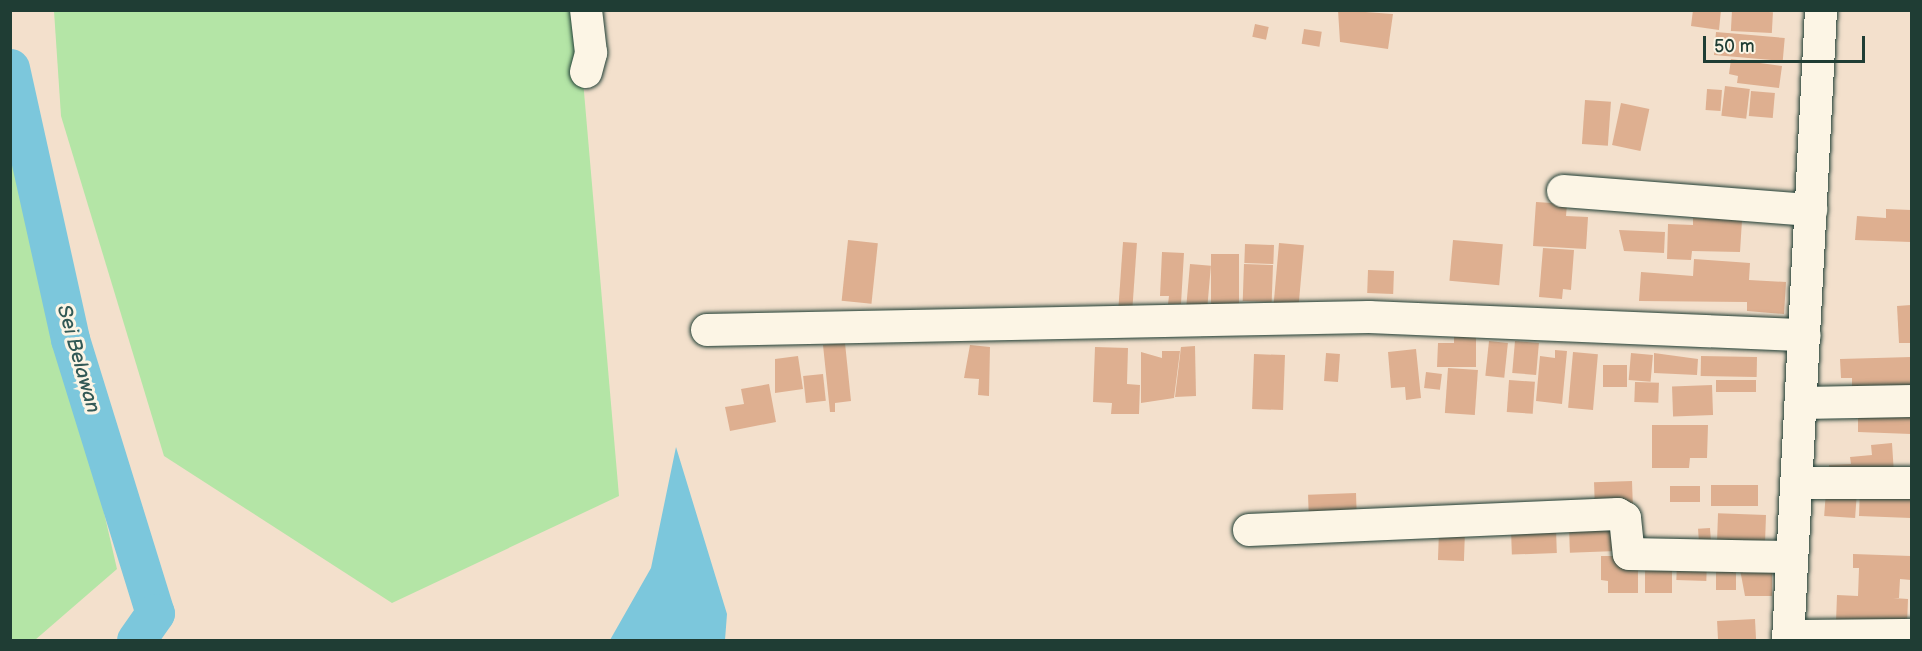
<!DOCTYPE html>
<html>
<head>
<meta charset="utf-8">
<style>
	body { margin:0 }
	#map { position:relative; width:1922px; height:651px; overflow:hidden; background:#f3e0cc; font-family:"Balsamiq Sans",sans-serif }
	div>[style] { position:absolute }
	.green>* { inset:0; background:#b4e5a6 }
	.water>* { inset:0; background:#7cc7dc }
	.river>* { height:39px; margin:-19.5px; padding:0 19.5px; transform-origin:19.5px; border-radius:19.5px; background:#7cc7dc }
	.building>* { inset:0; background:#deaf90; transform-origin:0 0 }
	.roads { filter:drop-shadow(0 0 2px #1f3d34) drop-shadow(0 0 2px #1f3d34) }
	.minor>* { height:32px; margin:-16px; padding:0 16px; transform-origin:16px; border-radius:16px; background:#fcf5e5 }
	span { translate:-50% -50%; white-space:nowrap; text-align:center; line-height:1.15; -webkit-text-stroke:6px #fcf5e5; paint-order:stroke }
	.water-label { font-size:20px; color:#325956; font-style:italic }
	.frame { position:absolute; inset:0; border:12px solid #1f3d34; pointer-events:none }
	.scale { position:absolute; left:1703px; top:36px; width:162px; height:27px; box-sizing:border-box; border:3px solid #1f3d34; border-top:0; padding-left:8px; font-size:18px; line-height:21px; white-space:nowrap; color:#1f3d34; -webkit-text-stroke:4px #fcf5e5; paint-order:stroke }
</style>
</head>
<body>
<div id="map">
	<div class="green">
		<i style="clip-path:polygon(54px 11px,577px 11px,619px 496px,392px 603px,164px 456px,61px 116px)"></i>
		<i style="clip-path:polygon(11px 134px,31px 195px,117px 569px,35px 640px,10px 640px)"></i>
	</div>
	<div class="water">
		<i style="clip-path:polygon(676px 447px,727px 614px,725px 640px,610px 640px,651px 568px)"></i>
	</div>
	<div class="river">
		<i style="left:10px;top:68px;width:278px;rotate:77.5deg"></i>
		<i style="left:70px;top:339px;width:287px;rotate:72.8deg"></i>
		<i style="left:155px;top:613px;width:33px;rotate:125deg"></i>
	</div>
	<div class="building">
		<i style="clip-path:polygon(1338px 10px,1393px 14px,1388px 49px,1340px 42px)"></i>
		<i style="clip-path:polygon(1693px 10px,1721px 10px,1719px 30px,1691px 26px)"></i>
		<i style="left:1732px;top:10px;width:41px;height:21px;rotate:3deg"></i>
		<i style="left:1255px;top:24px;width:14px;height:13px;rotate:12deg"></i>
		<i style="left:1304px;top:29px;width:18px;height:15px;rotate:9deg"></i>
		<i style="left:1716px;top:32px;width:69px;height:23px;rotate:5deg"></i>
		<i style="clip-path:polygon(1731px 59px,1782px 66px,1779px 88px,1737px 83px,1738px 76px,1729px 74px)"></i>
		<i style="left:1725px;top:86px;width:25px;height:30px;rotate:7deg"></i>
		<i style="left:1707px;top:89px;width:15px;height:21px;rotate:4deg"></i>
		<i style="left:1751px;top:91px;width:24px;height:25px;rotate:5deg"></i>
		<i style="left:1585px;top:100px;width:26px;height:44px;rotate:4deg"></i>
		<i style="left:1621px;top:103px;width:29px;height:43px;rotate:12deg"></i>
		<i style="clip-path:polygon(1536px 202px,1567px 204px,1566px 216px,1588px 217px,1586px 249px,1533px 246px)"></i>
		<i style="clip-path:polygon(1886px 209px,1911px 210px,1911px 242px,1855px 240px,1857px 216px,1886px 218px)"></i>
		<i style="clip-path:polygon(1693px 218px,1742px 220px,1740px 252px,1692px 251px,1691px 260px,1667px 259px,1668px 224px,1693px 225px)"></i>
		<i style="clip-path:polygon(1619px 230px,1665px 232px,1664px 253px,1624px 251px)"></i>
		<i style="left:848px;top:240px;width:30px;height:61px;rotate:6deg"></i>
		<i style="left:1453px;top:240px;width:50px;height:41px;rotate:5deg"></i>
		<i style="left:1123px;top:242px;width:14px;height:74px;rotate:4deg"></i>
		<i style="left:1279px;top:243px;width:25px;height:65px;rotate:5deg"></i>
		<i style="left:1245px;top:244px;width:29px;height:19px;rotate:2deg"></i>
		<i style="clip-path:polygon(1543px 248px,1574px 250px,1571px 290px,1563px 289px,1562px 299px,1539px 297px)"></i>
		<i style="clip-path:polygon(1162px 252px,1184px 253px,1181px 304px,1168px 304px,1169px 296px,1160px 296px)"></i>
		<i style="left:1211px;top:254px;width:28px;height:57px"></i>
		<i style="clip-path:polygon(1694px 259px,1750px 263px,1749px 280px,1786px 282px,1784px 314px,1747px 311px,1747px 302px,1639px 301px,1641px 272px,1693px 276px)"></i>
		<i style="left:1190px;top:264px;width:21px;height:45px;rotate:5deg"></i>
		<i style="left:1244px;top:264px;width:29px;height:37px;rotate:2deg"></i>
		<i style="left:1368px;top:270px;width:26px;height:23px;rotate:2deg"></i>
		<i style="clip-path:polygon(1911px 305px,1911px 343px,1899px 343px,1897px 306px)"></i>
		<i style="clip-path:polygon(1454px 336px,1476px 337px,1476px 367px,1437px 367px,1438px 343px,1454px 343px)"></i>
		<i style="left:1489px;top:341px;width:19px;height:35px;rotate:6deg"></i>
		<i style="left:1515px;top:341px;width:24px;height:32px;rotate:5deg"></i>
		<i style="clip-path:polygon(845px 343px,851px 401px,835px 403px,835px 412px,830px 412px,823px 345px)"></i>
		<i style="clip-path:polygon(970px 345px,990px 347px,989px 396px,978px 395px,979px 379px,964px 378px)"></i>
		<i style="clip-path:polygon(1195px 346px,1196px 396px,1175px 397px,1181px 347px)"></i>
		<i style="clip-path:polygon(1095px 347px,1128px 348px,1127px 384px,1140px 385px,1139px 414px,1111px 414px,1112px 403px,1093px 402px)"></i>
		<i style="clip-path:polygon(1416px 349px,1421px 398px,1406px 400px,1405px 387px,1391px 388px,1388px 352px)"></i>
		<i style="clip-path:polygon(1555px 350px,1567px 351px,1562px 404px,1536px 401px,1540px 356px,1555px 358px)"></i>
		<i style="clip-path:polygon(1162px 351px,1180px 351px,1174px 398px,1141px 403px,1141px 352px,1162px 358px)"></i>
		<i style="left:1573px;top:352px;width:25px;height:56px;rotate:5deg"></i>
		<i style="left:1326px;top:353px;width:14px;height:28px;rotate:4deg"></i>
		<i style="left:1631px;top:353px;width:22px;height:27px;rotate:5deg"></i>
		<i style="clip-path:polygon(1654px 353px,1698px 359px,1697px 375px,1654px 373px)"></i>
		<i style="left:1254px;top:354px;width:31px;height:55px;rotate:2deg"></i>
		<i style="clip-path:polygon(798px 356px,803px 389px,775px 393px,775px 359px)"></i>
		<i style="left:1701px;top:356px;width:56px;height:20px;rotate:1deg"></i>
		<i style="clip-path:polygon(1911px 357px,1911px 394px,1852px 395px,1852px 378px,1841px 378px,1840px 359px)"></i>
		<i style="left:1603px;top:365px;width:24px;height:22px"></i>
		<i style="left:1448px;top:368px;width:30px;height:45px;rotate:4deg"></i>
		<i style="left:1426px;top:372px;width:16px;height:16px;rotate:7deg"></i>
		<i style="left:823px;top:374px;width:27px;height:20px;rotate:84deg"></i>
		<i style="left:1509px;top:380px;width:26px;height:32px;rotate:4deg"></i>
		<i style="left:1716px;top:380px;width:40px;height:12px"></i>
		<i style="left:1635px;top:382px;width:24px;height:20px;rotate:2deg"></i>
		<i style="clip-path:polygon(769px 384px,776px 422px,730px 431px,725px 407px,744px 404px,741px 389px)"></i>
		<i style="left:1712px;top:385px;width:30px;height:40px;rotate:88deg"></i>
		<i style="clip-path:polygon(1911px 404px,1911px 434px,1858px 432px,1858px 410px)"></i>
		<i style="clip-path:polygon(1652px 425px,1708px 425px,1707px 458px,1690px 458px,1689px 468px,1652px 468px)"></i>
		<i style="clip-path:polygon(1892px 443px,1894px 474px,1830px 479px,1829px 465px,1851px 464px,1850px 457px,1872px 455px,1871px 445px)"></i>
		<i style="left:1632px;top:481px;width:25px;height:38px;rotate:88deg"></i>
		<i style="left:1758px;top:485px;width:21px;height:47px;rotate:90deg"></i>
		<i style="left:1670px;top:486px;width:30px;height:16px"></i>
		<i style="clip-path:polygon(1860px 488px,1911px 495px,1911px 518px,1859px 516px)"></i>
		<i style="left:1826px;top:490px;width:31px;height:26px;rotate:4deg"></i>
		<i style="left:1356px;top:493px;width:26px;height:48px;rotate:88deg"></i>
		<i style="left:1766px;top:515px;width:28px;height:48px;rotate:92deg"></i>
		<i style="left:1616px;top:526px;width:25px;height:47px;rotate:88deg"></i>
		<i style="left:1710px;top:528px;width:16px;height:12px;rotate:86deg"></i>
		<i style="left:1556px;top:529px;width:24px;height:45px;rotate:88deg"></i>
		<i style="left:1439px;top:530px;width:26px;height:30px;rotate:2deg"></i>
		<i style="clip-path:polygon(1853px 554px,1911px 556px,1911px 580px,1900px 579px,1899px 598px,1893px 598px,1908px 599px,1907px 626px,1836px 622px,1837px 595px,1858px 596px,1859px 568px,1853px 568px)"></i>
		<i style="clip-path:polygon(1601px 556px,1638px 556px,1638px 593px,1608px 593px,1608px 581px,1601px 580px)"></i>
		<i style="left:1645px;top:558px;width:27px;height:35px"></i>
		<i style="clip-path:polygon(1772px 558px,1772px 596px,1745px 596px,1738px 559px)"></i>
		<i style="left:1677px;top:561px;width:30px;height:19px;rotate:2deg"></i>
		<i style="left:1716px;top:562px;width:20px;height:28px"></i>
		<i style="left:1755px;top:619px;width:21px;height:38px;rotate:87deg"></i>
	</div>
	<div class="roads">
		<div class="minor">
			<i style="left:586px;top:72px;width:20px;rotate:-75deg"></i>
			<i style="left:591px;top:53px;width:43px;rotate:-96.6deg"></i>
			<i style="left:1563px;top:191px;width:249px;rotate:4.4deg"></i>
			<i style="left:707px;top:330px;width:662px;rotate:-1.12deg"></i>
			<i style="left:1369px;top:317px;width:436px;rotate:2.4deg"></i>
			<i style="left:1802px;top:403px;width:110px;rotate:-1deg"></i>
			<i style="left:1797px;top:483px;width:115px"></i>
			<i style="left:1249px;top:530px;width:369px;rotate:-2.5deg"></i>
			<i style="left:1618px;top:514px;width:8px;rotate:30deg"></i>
			<i style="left:1625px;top:518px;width:36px;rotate:84deg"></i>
			<i style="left:1629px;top:554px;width:161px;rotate:1.1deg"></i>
			<i style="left:1788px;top:636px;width:124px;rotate:-0.5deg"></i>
			<i style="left:1788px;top:640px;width:631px;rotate:-87deg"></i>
		</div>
	</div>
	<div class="water-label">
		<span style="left:78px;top:359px;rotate:74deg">Sei Belawan</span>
	</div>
	<div class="frame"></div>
	<div class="scale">50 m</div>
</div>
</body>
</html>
